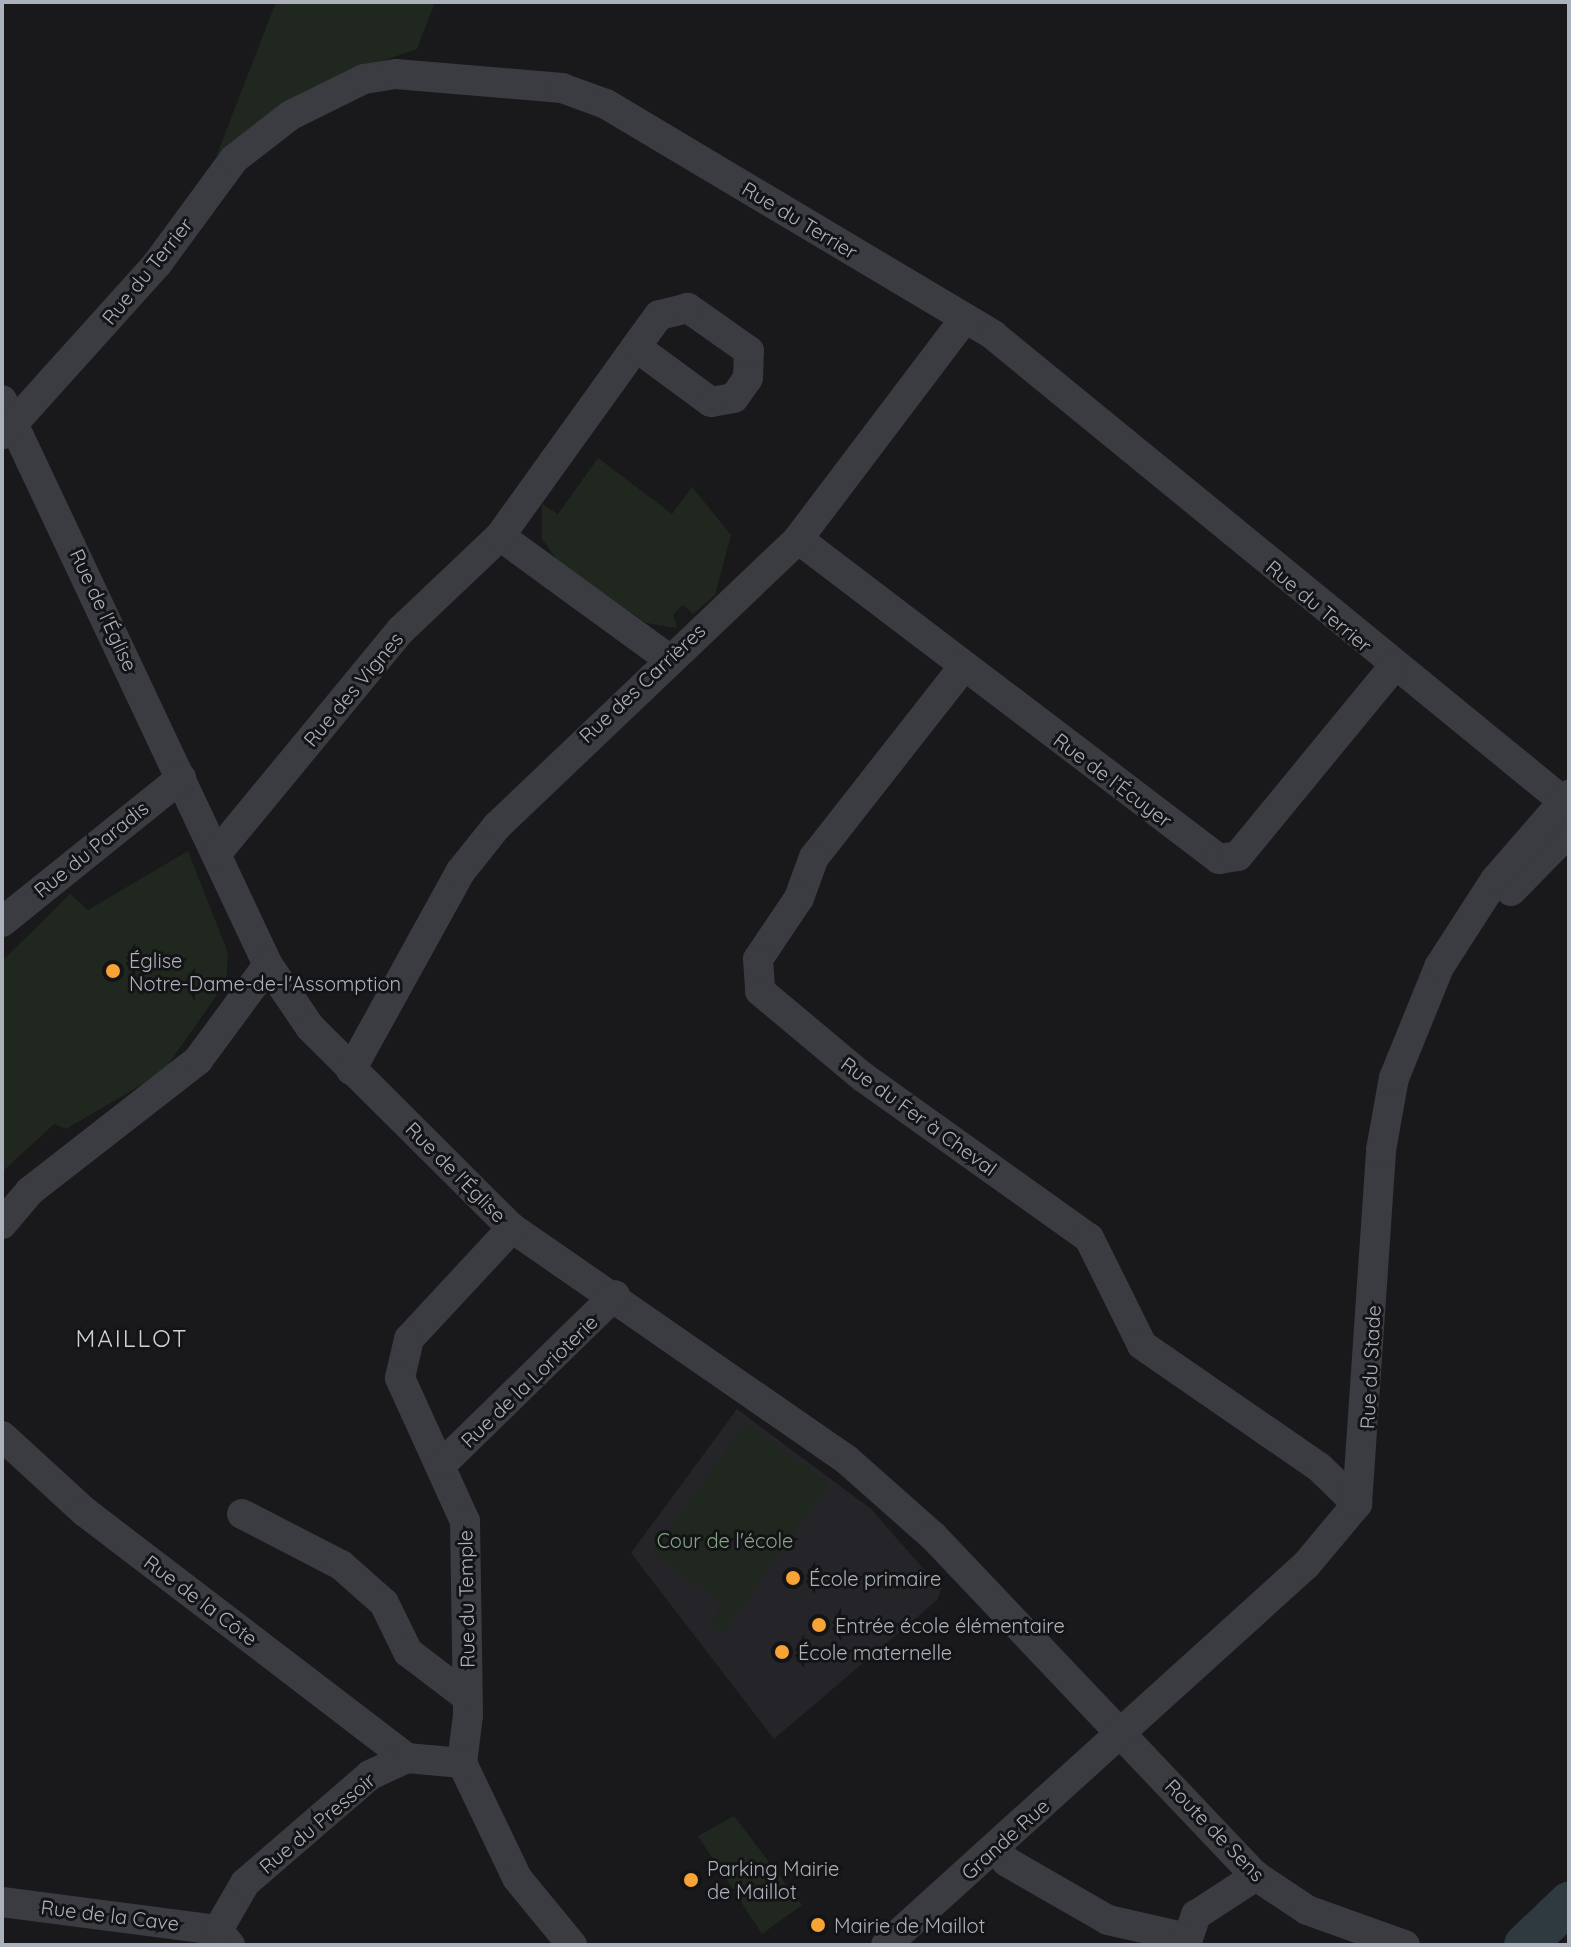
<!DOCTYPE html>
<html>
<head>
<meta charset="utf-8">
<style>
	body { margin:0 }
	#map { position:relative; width:1571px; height:1947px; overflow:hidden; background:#19191c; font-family:Quicksand,sans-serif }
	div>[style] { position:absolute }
	.built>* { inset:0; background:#252529 }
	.green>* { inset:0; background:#1f271f }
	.river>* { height:42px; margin:-21px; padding:0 21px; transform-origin:21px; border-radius:21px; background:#2e3a40 }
	.minor>* { height:30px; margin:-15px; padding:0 15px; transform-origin:15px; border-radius:15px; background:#3a3c41 }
	.dots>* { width:22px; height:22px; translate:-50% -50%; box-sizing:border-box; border:4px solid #141417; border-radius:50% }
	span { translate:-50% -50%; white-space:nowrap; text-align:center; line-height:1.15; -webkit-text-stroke:6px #141417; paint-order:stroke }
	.street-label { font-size:20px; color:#abb2bb }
	.poi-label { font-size:20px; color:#abb2bb }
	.left { translate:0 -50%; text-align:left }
	.park-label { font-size:20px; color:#83a782 }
	.quarter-label { font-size:24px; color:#ccd0d7; letter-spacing:2px }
	.frame { position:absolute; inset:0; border:4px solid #abb2bb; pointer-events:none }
</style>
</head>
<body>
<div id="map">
	<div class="built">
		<i style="clip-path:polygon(737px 1409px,871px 1509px,928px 1574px,944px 1582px,937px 1600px,774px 1739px,631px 1553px)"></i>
	</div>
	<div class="green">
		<i style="clip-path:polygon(276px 2px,435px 2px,417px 49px,356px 70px,216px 157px)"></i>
		<i style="clip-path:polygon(598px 458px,672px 514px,692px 487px,731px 535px,715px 595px,693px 614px,683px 605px,673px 614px,677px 628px,646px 623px,558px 561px,542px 539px,542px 504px,558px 514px)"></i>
		<i style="clip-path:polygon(188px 851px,228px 953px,226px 982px,163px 1072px,66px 1129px,54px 1124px,2px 1172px,2px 961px,70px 894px,88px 910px)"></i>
		<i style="clip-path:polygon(745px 1423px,829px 1484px,723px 1633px,710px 1623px,723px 1604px,652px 1553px)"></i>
		<i style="clip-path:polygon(734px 1816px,802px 1905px,762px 1934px,698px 1836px)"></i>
	</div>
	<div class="river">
		<i style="left:1525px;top:1945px;width:61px;rotate:-43.7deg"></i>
	</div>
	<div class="minor">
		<i style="left:2px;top:400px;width:624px;rotate:64.79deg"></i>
		<i style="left:268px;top:965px;width:75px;rotate:55.9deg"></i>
		<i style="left:310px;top:1027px;width:285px;rotate:44.9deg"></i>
		<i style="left:512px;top:1228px;width:407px;rotate:34.7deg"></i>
		<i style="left:847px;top:1460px;width:115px;rotate:41.5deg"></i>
		<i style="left:933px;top:1536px;width:469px;rotate:46.5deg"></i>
		<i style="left:1256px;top:1876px;width:61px;rotate:33.7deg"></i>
		<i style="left:1307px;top:1910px;width:104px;rotate:19.7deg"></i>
		<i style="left:4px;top:434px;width:229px;rotate:-48deg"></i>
		<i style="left:157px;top:264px;width:130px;rotate:-53.7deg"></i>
		<i style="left:234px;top:159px;width:72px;rotate:-37.7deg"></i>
		<i style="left:291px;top:115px;width:81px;rotate:-26.3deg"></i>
		<i style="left:364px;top:79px;width:32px;rotate:-9deg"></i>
		<i style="left:396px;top:74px;width:167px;rotate:4.8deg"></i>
		<i style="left:562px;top:88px;width:47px;rotate:20deg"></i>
		<i style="left:606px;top:104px;width:451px;rotate:30.8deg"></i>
		<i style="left:993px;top:335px;width:744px;rotate:39.27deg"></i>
		<i style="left:500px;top:536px;width:207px;rotate:36.1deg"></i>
		<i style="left:798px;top:539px;width:529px;rotate:37.24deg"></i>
		<i style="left:1219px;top:859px;width:19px;rotate:-9deg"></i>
		<i style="left:1238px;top:856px;width:244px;rotate:-50.6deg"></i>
		<i style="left:964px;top:666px;width:243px;rotate:128.1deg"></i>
		<i style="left:814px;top:857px;width:44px;rotate:110.1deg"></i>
		<i style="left:799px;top:898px;width:73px;rotate:123.9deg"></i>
		<i style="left:758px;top:959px;width:32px;rotate:86deg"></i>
		<i style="left:760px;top:991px;width:134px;rotate:39.9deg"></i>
		<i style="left:863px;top:1077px;width:277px;rotate:35.5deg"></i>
		<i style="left:1089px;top:1238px;width:119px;rotate:63.6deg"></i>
		<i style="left:1142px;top:1345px;width:215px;rotate:34.6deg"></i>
		<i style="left:1319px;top:1467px;width:53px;rotate:44.2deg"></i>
		<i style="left:217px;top:853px;width:289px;rotate:-50.5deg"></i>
		<i style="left:401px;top:630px;width:137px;rotate:-43.5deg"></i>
		<i style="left:500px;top:536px;width:233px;rotate:-54.3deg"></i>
		<i style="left:636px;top:347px;width:93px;rotate:36.3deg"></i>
		<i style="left:711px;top:402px;width:23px;rotate:-10deg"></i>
		<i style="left:734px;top:398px;width:24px;rotate:-55deg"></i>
		<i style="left:748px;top:378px;width:27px;rotate:-88deg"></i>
		<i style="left:749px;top:351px;width:75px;rotate:-144.8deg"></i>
		<i style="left:688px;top:308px;width:30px;rotate:166deg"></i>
		<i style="left:659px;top:315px;width:39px;rotate:126deg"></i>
		<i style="left:1511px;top:891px;width:83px;rotate:-45.5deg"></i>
		<i style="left:2px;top:922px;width:230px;rotate:-38.8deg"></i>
		<i style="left:351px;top:1070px;width:227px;rotate:-61.1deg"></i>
		<i style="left:461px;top:871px;width:58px;rotate:-51.3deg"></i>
		<i style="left:497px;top:826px;width:416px;rotate:-43.6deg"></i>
		<i style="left:798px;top:539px;width:277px;rotate:-52.9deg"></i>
		<i style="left:2px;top:1224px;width:43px;rotate:-49.7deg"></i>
		<i style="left:30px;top:1191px;width:213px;rotate:-37.9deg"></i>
		<i style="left:198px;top:1060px;width:118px;rotate:-53.6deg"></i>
		<i style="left:512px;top:1228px;width:151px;rotate:132.9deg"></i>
		<i style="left:409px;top:1339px;width:40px;rotate:103deg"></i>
		<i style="left:400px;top:1378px;width:157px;rotate:65.6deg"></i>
		<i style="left:465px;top:1521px;width:194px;rotate:89.1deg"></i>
		<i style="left:468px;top:1715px;width:48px;rotate:97.1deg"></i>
		<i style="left:462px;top:1763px;width:127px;rotate:64.4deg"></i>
		<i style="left:517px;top:1878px;width:87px;rotate:50.6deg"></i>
		<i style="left:2px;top:1436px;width:113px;rotate:42.5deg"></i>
		<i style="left:85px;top:1512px;width:405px;rotate:37.4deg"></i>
		<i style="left:441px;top:1465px;width:243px;rotate:-44.3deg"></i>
		<i style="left:242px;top:1514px;width:111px;rotate:27.3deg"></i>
		<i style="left:341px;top:1565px;width:57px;rotate:41.5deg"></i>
		<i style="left:384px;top:1603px;width:55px;rotate:63.9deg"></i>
		<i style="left:408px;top:1652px;width:74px;rotate:37.3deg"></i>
		<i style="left:995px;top:1848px;width:18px;rotate:49deg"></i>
		<i style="left:1007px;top:1862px;width:116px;rotate:29.9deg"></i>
		<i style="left:1108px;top:1920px;width:82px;rotate:12.7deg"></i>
		<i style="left:2px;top:1902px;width:218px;rotate:7.4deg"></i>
		<i style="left:230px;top:1945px;width:19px;rotate:-129deg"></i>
		<i style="left:218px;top:1930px;width:54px;rotate:-60.1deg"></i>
		<i style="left:245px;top:1883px;width:165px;rotate:-40.8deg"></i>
		<i style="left:370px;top:1775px;width:41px;rotate:-24.7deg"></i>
		<i style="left:407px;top:1758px;width:55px;rotate:5.2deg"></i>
		<i style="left:886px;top:1945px;width:566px;rotate:-42.14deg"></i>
		<i style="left:1306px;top:1565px;width:80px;rotate:-50.1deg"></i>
		<i style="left:1357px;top:1504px;width:355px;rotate:-86.1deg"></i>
		<i style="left:1381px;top:1150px;width:73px;rotate:-79.8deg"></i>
		<i style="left:1394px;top:1078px;width:120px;rotate:-67.9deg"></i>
		<i style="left:1439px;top:967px;width:103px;rotate:-57.2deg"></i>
		<i style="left:1495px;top:880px;width:113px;rotate:-49deg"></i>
		<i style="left:1186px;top:1945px;width:32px;rotate:-72deg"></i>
		<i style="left:1196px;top:1915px;width:72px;rotate:-33deg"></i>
	</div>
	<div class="dots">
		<i style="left:113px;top:971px;background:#f8a335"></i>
		<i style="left:793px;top:1578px;background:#f8a335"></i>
		<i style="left:819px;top:1625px;background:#f8a335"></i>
		<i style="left:782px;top:1652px;background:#f8a335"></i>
		<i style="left:691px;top:1880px;background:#f8a335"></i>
		<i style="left:818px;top:1925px;background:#f8a335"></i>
	</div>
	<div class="street-label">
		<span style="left:800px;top:220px;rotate:31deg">Rue du Terrier</span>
		<span style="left:147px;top:271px;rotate:-51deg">Rue du Terrier</span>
		<span style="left:1319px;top:606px;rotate:40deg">Rue du Terrier</span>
		<span style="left:104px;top:610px;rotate:65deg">Rue de l'Église</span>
		<span style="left:642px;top:683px;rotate:-43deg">Rue des Carrières</span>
		<span style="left:353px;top:689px;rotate:-50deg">Rue des Vignes</span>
		<span style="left:1113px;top:780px;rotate:37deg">Rue de l’Écuyer</span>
		<span style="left:91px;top:849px;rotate:-39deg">Rue du Paradis</span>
		<span style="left:919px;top:1116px;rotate:36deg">Rue du Fer à Cheval</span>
		<span style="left:456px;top:1172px;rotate:45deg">Rue de l'Église</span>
		<span style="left:1370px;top:1367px;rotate:-87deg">Rue du Stade</span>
		<span style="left:529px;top:1381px;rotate:-44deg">Rue de la Lorioterie</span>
		<span style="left:466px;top:1599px;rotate:-91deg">Rue du Temple</span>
		<span style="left:201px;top:1600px;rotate:37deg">Rue de la Côte</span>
		<span style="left:317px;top:1823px;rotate:-40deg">Rue du Pressoir</span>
		<span style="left:1215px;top:1830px;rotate:46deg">Route de Sens</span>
		<span style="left:1005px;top:1839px;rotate:-42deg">Grande Rue</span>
		<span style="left:110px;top:1915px;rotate:7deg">Rue de la Cave</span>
	</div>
	<div class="poi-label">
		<span class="left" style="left:129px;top:972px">Église<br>Notre-Dame-de-l'Assomption</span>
		<span class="left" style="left:809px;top:1578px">École primaire</span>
		<span class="left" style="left:835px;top:1625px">Entrée école élémentaire</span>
		<span class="left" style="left:798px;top:1652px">École maternelle</span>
		<span class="left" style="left:707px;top:1880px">Parking Mairie<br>de Maillot</span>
		<span class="left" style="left:834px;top:1925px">Mairie de Maillot</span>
	</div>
	<div class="park-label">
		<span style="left:725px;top:1540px">Cour de l'école</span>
	</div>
	<div class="quarter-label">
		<span style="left:132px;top:1339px">MAILLOT</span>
	</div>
	<div class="frame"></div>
</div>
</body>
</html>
